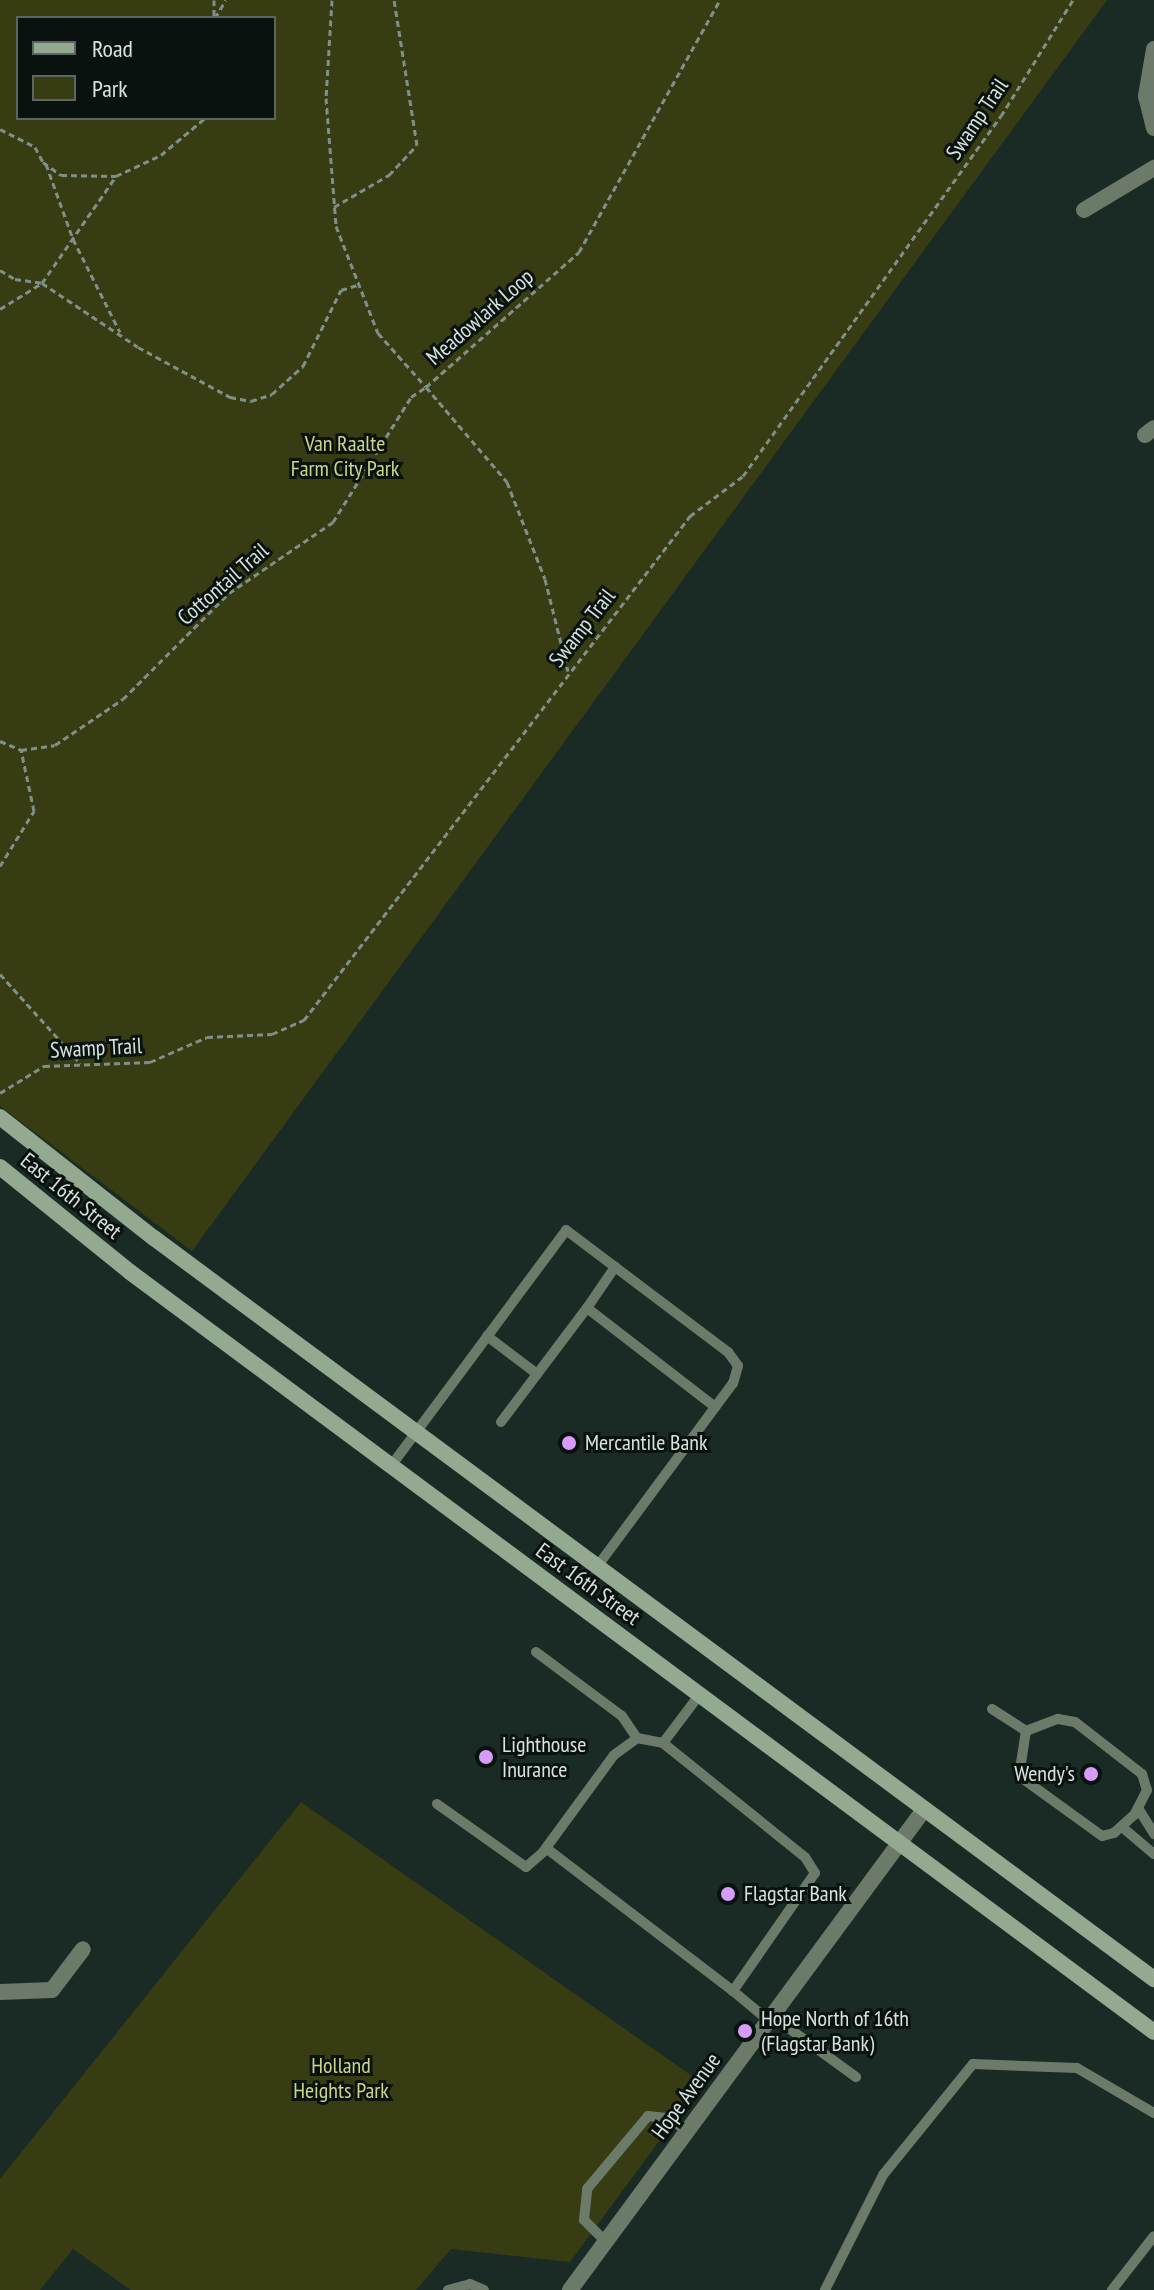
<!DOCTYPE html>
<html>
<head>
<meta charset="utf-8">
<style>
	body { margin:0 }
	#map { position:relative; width:1154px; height:2290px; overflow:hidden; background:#1a2b25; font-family:"PT Sans Narrow",sans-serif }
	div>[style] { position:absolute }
	.green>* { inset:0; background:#383c13 }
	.path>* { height:3px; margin-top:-1.5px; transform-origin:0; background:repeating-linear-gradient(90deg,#818f8a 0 6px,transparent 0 10px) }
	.lane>* { height:10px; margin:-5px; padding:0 5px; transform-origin:5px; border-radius:5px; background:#6c7a6a }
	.street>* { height:16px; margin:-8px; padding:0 8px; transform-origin:8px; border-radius:8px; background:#6c7a6a }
	.secondary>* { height:16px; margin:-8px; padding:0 8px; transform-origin:8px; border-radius:8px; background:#93a990 }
	.dots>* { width:22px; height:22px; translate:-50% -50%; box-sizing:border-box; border:4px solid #0a120f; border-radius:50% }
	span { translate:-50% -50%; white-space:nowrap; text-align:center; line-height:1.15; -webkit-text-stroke:6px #0a120f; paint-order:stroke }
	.street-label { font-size:22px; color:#d8e2de }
	.park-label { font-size:22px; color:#ccd58c }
	.poi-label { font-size:22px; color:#d8e2de }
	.left { translate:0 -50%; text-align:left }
	.right { translate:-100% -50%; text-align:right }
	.legend { position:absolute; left:16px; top:16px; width:260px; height:104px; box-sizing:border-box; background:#0a120f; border:2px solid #5c6562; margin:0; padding:10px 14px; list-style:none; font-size:24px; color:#d8e2de }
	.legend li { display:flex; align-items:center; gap:16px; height:40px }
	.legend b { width:40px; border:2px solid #5c6562 }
</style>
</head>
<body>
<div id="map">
	<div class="green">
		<i style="clip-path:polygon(evenodd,0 0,1107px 0,192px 1251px,0 1106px,0 0,274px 18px,274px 118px,18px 118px,18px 18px,274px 18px)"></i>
		<i style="clip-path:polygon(301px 1802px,702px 2083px,570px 2262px,451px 2249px,416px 2290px,131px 2290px,73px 2249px,40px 2290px,0 2290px,0 2179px)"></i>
	</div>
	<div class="path">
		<i style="left:214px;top:0;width:18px;rotate:90deg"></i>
		<i style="left:332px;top:0;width:98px;rotate:93.5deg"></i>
		<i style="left:326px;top:98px;width:128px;rotate:85.5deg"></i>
		<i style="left:336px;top:226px;width:115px;rotate:68.6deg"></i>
		<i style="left:378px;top:333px;width:72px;rotate:48.4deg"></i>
		<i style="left:426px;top:387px;width:204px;rotate:-41.4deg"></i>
		<i style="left:579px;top:252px;width:289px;rotate:-60.8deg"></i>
		<i style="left:215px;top:18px;width:21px;rotate:-59deg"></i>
		<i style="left:0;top:129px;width:39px;rotate:27deg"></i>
		<i style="left:35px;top:147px;width:17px;rotate:62deg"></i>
		<i style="left:43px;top:162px;width:22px;rotate:36deg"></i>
		<i style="left:61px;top:175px;width:55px;rotate:1deg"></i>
		<i style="left:116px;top:176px;width:50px;rotate:-25deg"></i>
		<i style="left:161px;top:155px;width:57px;rotate:-40.1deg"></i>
		<i style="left:46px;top:164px;width:80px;rotate:70.2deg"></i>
		<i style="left:73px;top:239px;width:104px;rotate:63.2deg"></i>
		<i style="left:334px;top:207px;width:64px;rotate:-30.2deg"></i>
		<i style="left:389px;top:175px;width:41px;rotate:-47deg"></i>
		<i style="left:417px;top:145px;width:147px;rotate:-99deg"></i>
		<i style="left:0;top:270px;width:17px;rotate:31deg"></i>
		<i style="left:15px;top:279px;width:27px;rotate:8deg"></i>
		<i style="left:42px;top:283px;width:115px;rotate:33.7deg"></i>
		<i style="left:138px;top:347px;width:105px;rotate:28.5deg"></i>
		<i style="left:230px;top:397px;width:21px;rotate:11deg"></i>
		<i style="left:251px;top:401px;width:22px;rotate:-18deg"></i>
		<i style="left:272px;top:394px;width:42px;rotate:-42.1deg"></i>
		<i style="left:303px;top:366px;width:85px;rotate:-63.4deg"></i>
		<i style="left:341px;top:290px;width:17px;rotate:-17deg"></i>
		<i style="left:0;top:309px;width:49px;rotate:-31.8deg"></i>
		<i style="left:42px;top:283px;width:130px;rotate:-55.3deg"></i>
		<i style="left:0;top:741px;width:23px;rotate:23deg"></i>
		<i style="left:21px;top:750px;width:34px;rotate:-8deg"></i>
		<i style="left:55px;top:745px;width:82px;rotate:-34.1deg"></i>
		<i style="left:123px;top:699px;width:150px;rotate:-45deg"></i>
		<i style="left:229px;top:593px;width:126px;rotate:-34.3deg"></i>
		<i style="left:333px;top:522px;width:147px;rotate:-58deg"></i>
		<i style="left:411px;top:397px;width:18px;rotate:-34deg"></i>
		<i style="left:426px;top:387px;width:125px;rotate:49.5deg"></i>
		<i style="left:507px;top:482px;width:104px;rotate:68.6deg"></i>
		<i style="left:545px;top:579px;width:95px;rotate:76deg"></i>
		<i style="left:0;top:866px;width:65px;rotate:-58.3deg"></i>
		<i style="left:34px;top:811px;width:62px;rotate:-102deg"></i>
		<i style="left:0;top:974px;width:120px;rotate:48deg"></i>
		<i style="left:0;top:1093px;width:52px;rotate:-31.5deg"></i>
		<i style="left:44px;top:1066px;width:106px;rotate:-2.2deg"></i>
		<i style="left:150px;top:1062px;width:62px;rotate:-23.7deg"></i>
		<i style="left:207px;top:1037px;width:65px;rotate:-2.6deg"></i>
		<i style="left:272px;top:1034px;width:35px;rotate:-24deg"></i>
		<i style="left:304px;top:1020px;width:635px;rotate:-52.55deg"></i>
		<i style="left:690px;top:516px;width:66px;rotate:-37deg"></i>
		<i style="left:743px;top:476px;width:443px;rotate:-54.4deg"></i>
		<i style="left:1001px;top:116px;width:137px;rotate:-58.2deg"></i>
	</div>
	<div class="lane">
		<i style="left:587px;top:1308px;width:50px;rotate:-55.7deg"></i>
		<i style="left:487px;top:1336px;width:63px;rotate:37.2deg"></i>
		<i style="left:501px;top:1422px;width:143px;rotate:-53deg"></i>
		<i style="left:587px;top:1308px;width:162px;rotate:37.7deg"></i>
		<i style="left:391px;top:1466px;width:294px;rotate:-53.4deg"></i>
		<i style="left:566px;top:1230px;width:203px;rotate:37deg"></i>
		<i style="left:728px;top:1352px;width:17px;rotate:54deg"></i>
		<i style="left:738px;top:1366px;width:18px;rotate:106deg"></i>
		<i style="left:733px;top:1383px;width:230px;rotate:126.5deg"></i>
		<i style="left:536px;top:1652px;width:107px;rotate:36.7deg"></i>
		<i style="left:622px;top:1716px;width:27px;rotate:56deg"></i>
		<i style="left:700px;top:1694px;width:61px;rotate:127.1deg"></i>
		<i style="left:663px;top:1743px;width:182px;rotate:38.8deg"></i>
		<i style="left:805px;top:1857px;width:19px;rotate:58deg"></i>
		<i style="left:815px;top:1873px;width:144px;rotate:124.8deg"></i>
		<i style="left:733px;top:1991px;width:47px;rotate:39.8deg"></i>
		<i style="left:992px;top:1709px;width:40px;rotate:32.9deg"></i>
		<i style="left:1058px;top:1719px;width:17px;rotate:10deg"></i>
		<i style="left:1075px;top:1722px;width:85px;rotate:37.8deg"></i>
		<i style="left:1142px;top:1774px;width:17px;rotate:73deg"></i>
		<i style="left:1147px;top:1790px;width:28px;rotate:117deg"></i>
		<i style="left:1134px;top:1815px;width:27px;rotate:138deg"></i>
		<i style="left:1114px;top:1833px;width:12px;rotate:166deg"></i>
		<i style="left:1102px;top:1836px;width:102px;rotate:-144.1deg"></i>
		<i style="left:1019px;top:1776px;width:46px;rotate:-81.2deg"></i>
		<i style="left:1026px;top:1731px;width:34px;rotate:-21deg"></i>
		<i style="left:437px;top:1804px;width:109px;rotate:35.3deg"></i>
		<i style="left:526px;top:1867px;width:23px;rotate:-41deg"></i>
		<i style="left:543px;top:1852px;width:120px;rotate:-53.8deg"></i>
		<i style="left:614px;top:1755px;width:29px;rotate:-36deg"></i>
		<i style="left:637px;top:1738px;width:26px;rotate:11deg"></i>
		<i style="left:1138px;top:1808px;width:31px;rotate:58deg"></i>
		<i style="left:1122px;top:1827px;width:42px;rotate:40.2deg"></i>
		<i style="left:546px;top:1848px;width:235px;rotate:37.4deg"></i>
		<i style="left:772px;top:2016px;width:104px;rotate:36deg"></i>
		<i style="left:606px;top:2242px;width:31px;rotate:-135deg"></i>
		<i style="left:584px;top:2220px;width:31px;rotate:-84deg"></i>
		<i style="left:587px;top:2189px;width:95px;rotate:-50.1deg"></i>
		<i style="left:648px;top:2116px;width:19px;rotate:6deg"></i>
		<i style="left:667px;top:2118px;width:25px;rotate:32deg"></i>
		<i style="left:448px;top:2290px;width:23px;rotate:-15deg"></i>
		<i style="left:470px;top:2284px;width:15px;rotate:23deg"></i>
		<i style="left:825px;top:2290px;width:129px;rotate:-63.2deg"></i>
		<i style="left:883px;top:2175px;width:143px;rotate:-51deg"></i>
		<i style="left:973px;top:2064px;width:104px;rotate:2.2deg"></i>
		<i style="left:1077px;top:2068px;width:89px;rotate:30.3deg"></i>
		<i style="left:1112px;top:2290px;width:68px;rotate:-52.1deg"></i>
	</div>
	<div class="street">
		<i style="left:1154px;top:49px;width:48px;rotate:99.7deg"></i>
		<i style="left:1146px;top:96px;width:33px;rotate:76deg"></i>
		<i style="left:1084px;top:210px;width:82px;rotate:-31deg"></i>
		<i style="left:1145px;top:435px;width:11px;rotate:-38deg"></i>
		<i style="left:0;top:1992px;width:52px;rotate:-2.2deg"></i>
		<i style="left:52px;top:1990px;width:51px;rotate:-52.9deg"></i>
		<i style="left:570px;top:2290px;width:595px;rotate:-53.61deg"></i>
	</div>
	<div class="secondary">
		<i style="left:0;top:1117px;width:196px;rotate:38.2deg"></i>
		<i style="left:154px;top:1238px;width:1245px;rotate:36.54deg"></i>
		<i style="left:0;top:1167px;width:167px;rotate:38.9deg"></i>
		<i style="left:130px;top:1272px;width:1275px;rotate:36.58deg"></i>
	</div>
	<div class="dots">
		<i style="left:569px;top:1443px;background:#d79bf9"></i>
		<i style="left:486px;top:1757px;background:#d79bf9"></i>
		<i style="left:1091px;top:1774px;background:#d79bf9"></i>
		<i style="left:728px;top:1894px;background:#d79bf9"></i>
		<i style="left:745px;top:2031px;background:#d79bf9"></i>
	</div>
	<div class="street-label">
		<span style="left:977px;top:119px;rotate:-56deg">Swamp Trail</span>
		<span style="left:480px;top:317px;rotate:-41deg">Meadowlark Loop</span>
		<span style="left:223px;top:584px;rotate:-41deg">Cottontail Trail</span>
		<span style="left:582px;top:628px;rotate:-52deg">Swamp Trail</span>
		<span style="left:96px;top:1048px;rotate:-3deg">Swamp Trail</span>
		<span style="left:71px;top:1196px;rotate:39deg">East 16th Street</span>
		<span style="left:588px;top:1584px;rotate:36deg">East 16th Street</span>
		<span style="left:686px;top:2096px;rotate:-54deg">Hope Avenue</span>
	</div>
	<div class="park-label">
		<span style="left:345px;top:456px">Van Raalte<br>Farm City Park</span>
		<span style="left:341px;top:2078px">Holland<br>Heights Park</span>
	</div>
	<div class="poi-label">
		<span class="left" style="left:585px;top:1443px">Mercantile Bank</span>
		<span class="left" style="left:502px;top:1757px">Lighthouse<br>Inurance</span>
		<span class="right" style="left:1075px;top:1774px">Wendy's</span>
		<span class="left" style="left:744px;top:1894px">Flagstar Bank</span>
		<span class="left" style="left:761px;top:2031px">Hope North of 16th<br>(Flagstar Bank)</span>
	</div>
	<ul class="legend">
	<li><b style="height:10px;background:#93a990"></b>Road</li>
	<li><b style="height:22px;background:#383c13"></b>Park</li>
	</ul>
</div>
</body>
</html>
